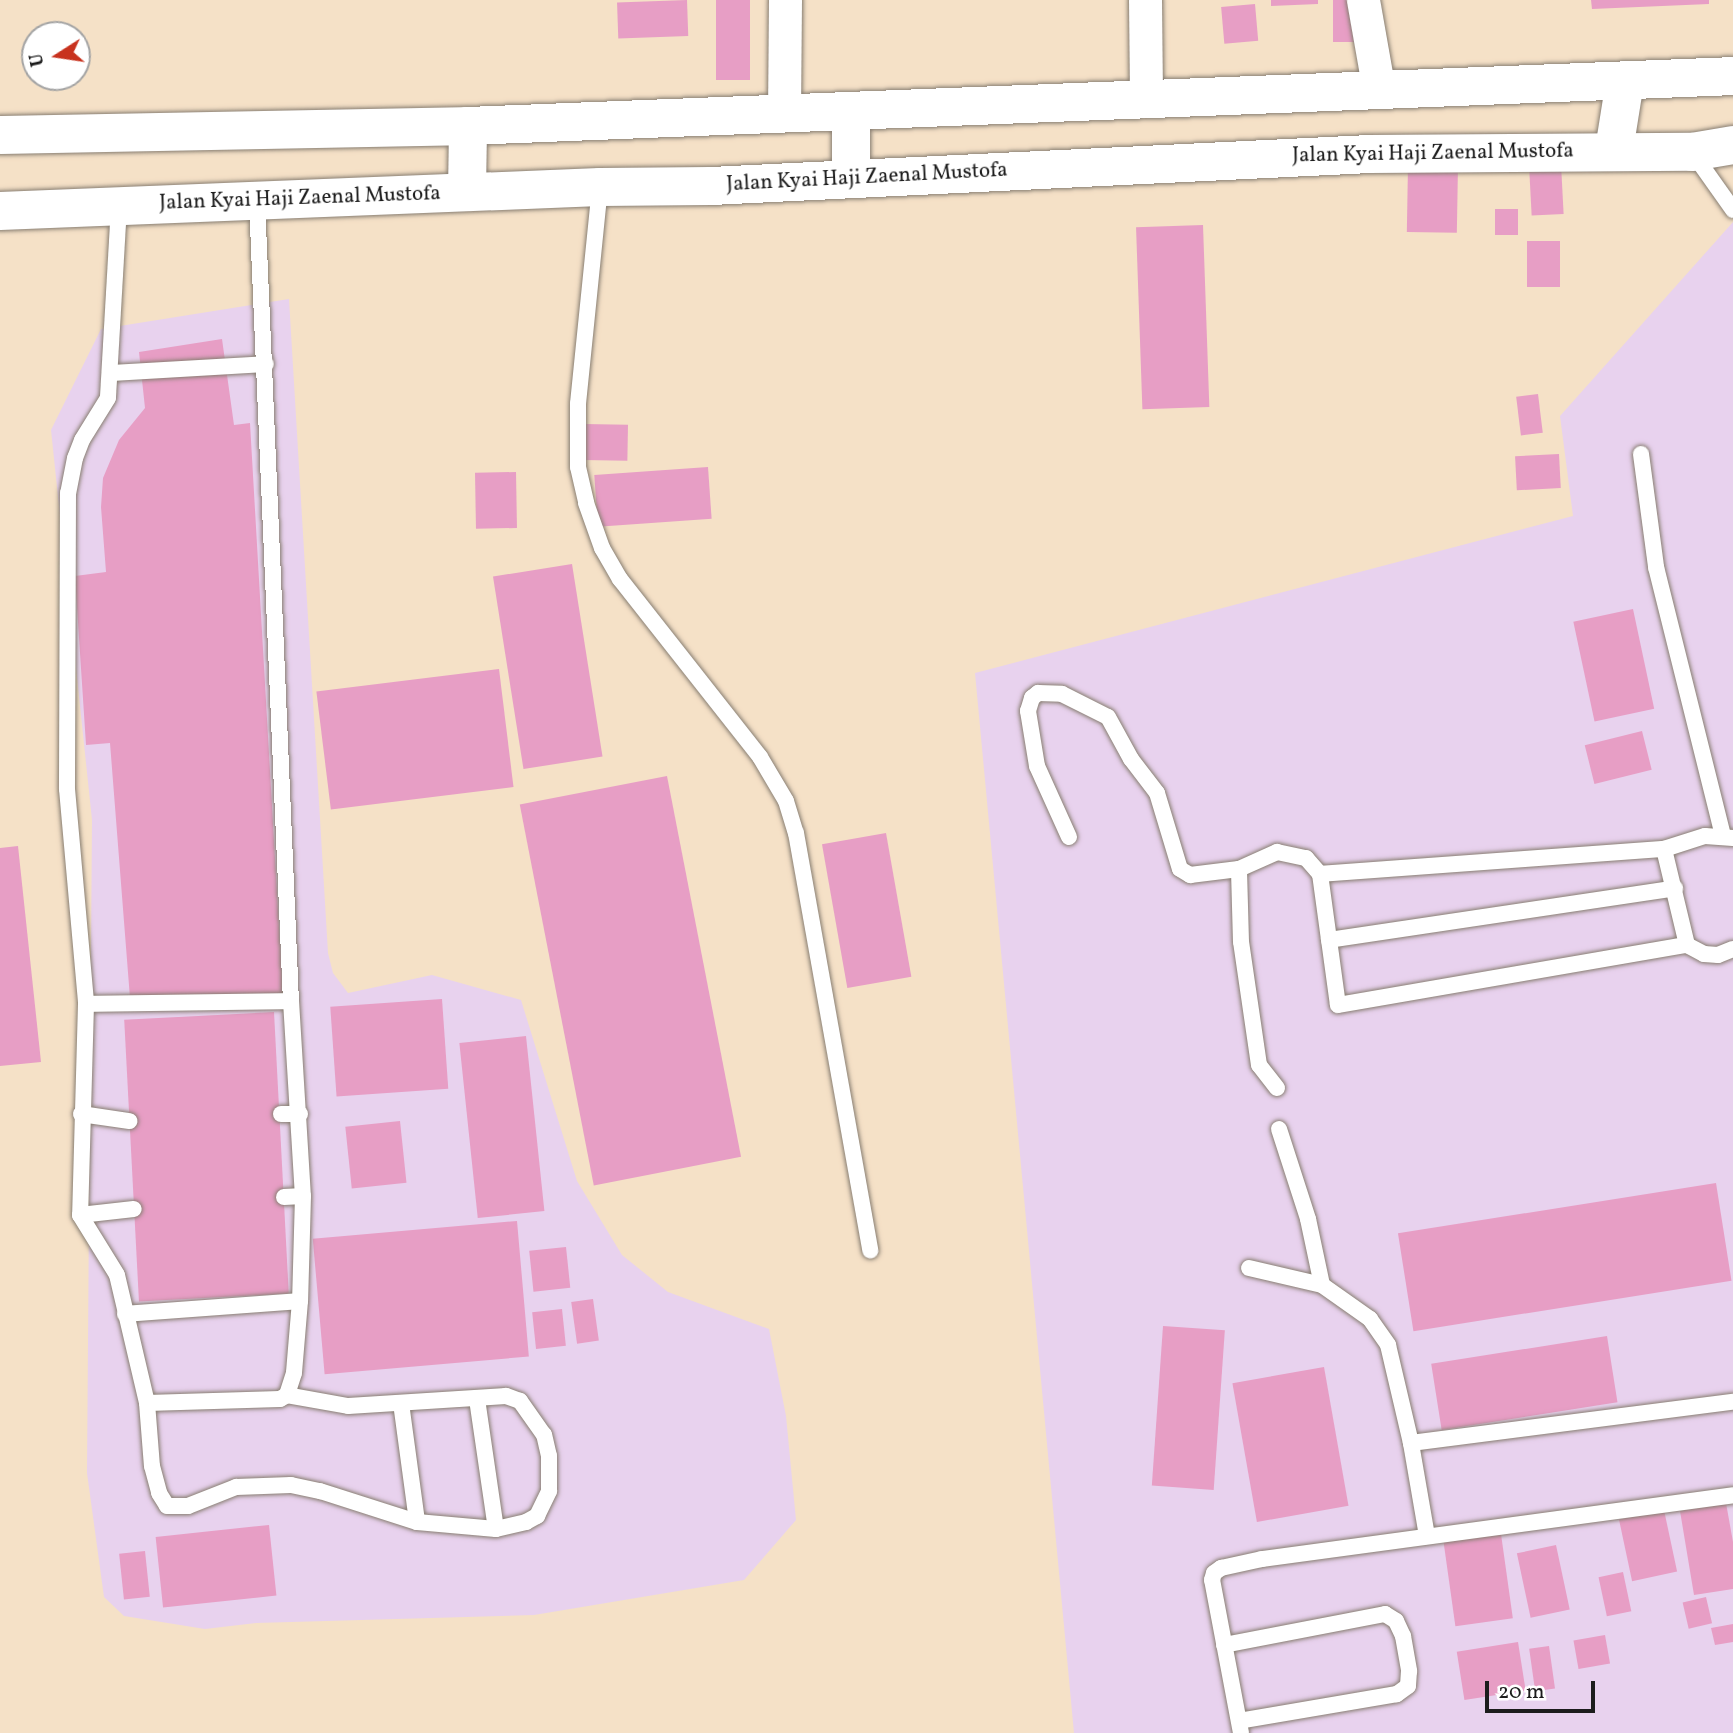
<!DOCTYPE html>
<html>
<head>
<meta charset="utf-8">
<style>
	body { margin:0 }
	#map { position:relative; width:1733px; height:1733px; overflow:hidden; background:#f5e1c7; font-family:Vollkorn,serif }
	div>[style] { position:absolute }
	.built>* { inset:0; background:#e8d2ee }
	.building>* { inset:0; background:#e79ec5; transform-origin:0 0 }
	.roads { filter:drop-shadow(0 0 2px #887e72) drop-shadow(0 0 2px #887e72) }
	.lane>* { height:16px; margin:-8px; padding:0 8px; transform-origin:8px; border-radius:8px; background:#fff }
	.street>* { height:33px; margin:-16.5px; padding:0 16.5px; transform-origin:16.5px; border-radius:16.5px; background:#fff }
	.primary>* { height:38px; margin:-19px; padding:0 19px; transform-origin:19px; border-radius:19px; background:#fff }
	span { translate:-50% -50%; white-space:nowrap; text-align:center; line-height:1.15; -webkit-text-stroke:5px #fff; paint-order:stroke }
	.street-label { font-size:21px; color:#1c1c1c }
	.north { position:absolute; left:21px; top:21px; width:70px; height:70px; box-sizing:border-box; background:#fff; border:2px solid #a4a4a4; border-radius:50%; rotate:258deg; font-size:19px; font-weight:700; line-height:28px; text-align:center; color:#1c1c1c }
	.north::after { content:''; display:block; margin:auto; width:24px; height:32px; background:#c8321e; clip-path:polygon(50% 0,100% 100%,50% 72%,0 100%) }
	.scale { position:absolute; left:1485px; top:1681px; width:110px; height:32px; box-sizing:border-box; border:4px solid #1c1c1c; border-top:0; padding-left:9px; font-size:21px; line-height:24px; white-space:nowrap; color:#1c1c1c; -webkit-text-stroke:5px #fff; paint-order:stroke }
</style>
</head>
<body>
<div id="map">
	<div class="built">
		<i style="clip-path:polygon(1733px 222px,1733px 1733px,1074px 1733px,975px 673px,1573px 516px,1560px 416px)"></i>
		<i style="clip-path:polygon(289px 299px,328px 953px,333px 973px,348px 993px,432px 975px,521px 1000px,577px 1181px,622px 1255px,668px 1292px,769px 1329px,786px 1416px,796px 1520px,744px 1580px,534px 1615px,256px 1623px,205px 1629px,124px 1616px,104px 1597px,87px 1473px,92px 820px,51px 430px,101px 329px)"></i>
	</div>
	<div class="building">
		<i style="left:687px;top:0;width:36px;height:70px;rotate:88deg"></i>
		<i style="left:716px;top:0;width:34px;height:80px"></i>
		<i style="clip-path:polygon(1271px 0,1318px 0,1318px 4px,1271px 6px)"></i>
		<i style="left:1333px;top:0;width:24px;height:42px"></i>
		<i style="clip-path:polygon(1591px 0,1709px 0,1709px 4px,1592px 9px)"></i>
		<i style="left:1255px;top:4px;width:37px;height:34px;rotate:85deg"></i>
		<i style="left:1561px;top:164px;width:50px;height:32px;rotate:87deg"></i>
		<i style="left:1408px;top:165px;width:50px;height:67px;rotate:1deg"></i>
		<i style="left:1495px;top:209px;width:23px;height:26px"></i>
		<i style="left:1203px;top:225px;width:182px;height:67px;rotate:88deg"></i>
		<i style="left:1527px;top:241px;width:33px;height:46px"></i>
		<i style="clip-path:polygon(222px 339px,234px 425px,250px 423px,283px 997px,130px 998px,110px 743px,86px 745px,75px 576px,106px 572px,101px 507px,103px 478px,119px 440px,145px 408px,139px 352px)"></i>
		<i style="left:1538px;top:394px;width:39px;height:22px;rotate:83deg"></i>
		<i style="left:584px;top:424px;width:44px;height:36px;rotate:1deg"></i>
		<i style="left:1559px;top:454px;width:34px;height:44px;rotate:87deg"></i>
		<i style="left:708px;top:467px;width:52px;height:114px;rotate:86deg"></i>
		<i style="left:516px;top:472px;width:56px;height:41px;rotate:89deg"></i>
		<i style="left:572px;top:564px;width:195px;height:80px;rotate:81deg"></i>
		<i style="left:1633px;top:609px;width:102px;height:61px;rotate:78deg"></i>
		<i style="left:499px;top:669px;width:119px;height:184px;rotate:83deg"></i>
		<i style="left:1642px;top:731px;width:40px;height:59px;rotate:76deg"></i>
		<i style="left:667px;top:776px;width:388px;height:150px;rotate:79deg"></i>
		<i style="left:886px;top:833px;width:146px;height:65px;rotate:80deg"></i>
		<i style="clip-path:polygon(18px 846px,41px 1062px,0 1066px,0 848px)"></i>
		<i style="left:442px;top:999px;width:90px;height:112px;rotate:86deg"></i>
		<i style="left:274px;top:1012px;width:282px;height:150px;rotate:87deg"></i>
		<i style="left:526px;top:1036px;width:176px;height:67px;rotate:84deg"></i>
		<i style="left:400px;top:1121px;width:62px;height:55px;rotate:84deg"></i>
		<i style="left:1716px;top:1183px;width:99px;height:322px;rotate:81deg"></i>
		<i style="left:517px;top:1221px;width:136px;height:205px;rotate:85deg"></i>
		<i style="left:566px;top:1247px;width:41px;height:37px;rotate:84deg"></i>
		<i style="left:593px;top:1299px;width:42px;height:22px;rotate:82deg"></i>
		<i style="left:562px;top:1309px;width:37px;height:30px;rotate:84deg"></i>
		<i style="left:1163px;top:1326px;width:62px;height:160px;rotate:4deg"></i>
		<i style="left:1607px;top:1336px;width:67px;height:178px;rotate:81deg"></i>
		<i style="left:1324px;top:1367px;width:141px;height:93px;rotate:80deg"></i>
		<i style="clip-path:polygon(1726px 1503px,1733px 1542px,1733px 1589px,1694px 1595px,1680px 1511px)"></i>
		<i style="left:1664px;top:1510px;width:63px;height:46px;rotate:78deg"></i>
		<i style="left:269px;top:1525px;width:71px;height:114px;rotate:84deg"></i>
		<i style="left:1501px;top:1534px;width:85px;height:58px;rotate:82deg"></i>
		<i style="left:1556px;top:1545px;width:66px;height:40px;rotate:78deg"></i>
		<i style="left:145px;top:1551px;width:46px;height:26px;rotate:84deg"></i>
		<i style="left:1623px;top:1572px;width:40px;height:25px;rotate:78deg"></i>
		<i style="left:1706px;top:1597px;width:27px;height:24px;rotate:77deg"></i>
		<i style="clip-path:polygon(1733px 1624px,1733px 1642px,1715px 1645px,1711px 1628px)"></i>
		<i style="left:1605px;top:1635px;width:29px;height:32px;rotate:80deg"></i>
		<i style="left:1518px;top:1642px;width:49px;height:62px;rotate:81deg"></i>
		<i style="left:1549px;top:1646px;width:43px;height:20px;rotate:82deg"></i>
	</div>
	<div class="roads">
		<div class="lane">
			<i style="left:1692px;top:152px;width:71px;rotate:54.7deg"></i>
			<i style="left:600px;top:187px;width:218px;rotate:95.8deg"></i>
			<i style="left:578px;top:404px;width:63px;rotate:90deg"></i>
			<i style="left:578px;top:467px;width:37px;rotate:77deg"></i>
			<i style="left:586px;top:503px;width:48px;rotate:70.4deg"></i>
			<i style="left:602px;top:548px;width:36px;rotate:60deg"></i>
			<i style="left:620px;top:579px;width:226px;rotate:51.8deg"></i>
			<i style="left:760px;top:757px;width:51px;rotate:59.4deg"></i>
			<i style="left:786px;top:801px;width:34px;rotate:73deg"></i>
			<i style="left:796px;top:833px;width:424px;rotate:79.9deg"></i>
			<i style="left:257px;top:201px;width:801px;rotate:87.57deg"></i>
			<i style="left:291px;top:1001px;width:195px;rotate:86.5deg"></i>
			<i style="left:303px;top:1196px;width:105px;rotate:91.6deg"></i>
			<i style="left:300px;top:1301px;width:72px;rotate:94.8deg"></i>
			<i style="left:294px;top:1373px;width:23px;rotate:108deg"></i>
			<i style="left:119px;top:206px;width:192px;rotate:93.3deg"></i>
			<i style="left:108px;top:398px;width:49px;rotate:121.8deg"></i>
			<i style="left:82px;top:440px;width:19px;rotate:111deg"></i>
			<i style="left:75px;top:458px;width:36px;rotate:101deg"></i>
			<i style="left:68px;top:493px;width:296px;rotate:90.2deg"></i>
			<i style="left:67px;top:789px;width:216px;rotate:84.9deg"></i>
			<i style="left:86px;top:1004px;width:211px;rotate:91.6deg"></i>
			<i style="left:80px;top:1215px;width:70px;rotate:58.3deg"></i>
			<i style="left:117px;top:1275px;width:131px;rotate:76.8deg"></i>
			<i style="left:147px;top:1403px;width:63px;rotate:85.5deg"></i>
			<i style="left:152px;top:1466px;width:28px;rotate:75deg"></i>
			<i style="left:159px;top:1493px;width:15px;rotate:58deg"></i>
			<i style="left:167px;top:1506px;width:21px"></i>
			<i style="left:188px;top:1506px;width:52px;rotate:-21.6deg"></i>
			<i style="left:236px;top:1487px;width:55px;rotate:-2.1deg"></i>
			<i style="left:291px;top:1485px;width:30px;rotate:12deg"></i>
			<i style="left:320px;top:1491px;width:102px;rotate:17.7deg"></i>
			<i style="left:417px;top:1522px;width:79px;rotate:5.1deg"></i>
			<i style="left:496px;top:1529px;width:31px;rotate:-13deg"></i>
			<i style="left:526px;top:1522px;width:13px;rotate:-29deg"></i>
			<i style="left:537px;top:1516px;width:28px;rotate:-64deg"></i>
			<i style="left:549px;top:1491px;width:35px;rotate:-90deg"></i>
			<i style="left:549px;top:1456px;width:22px;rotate:-103deg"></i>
			<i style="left:544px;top:1435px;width:42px;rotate:-125.2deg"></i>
			<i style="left:520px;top:1401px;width:15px;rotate:-160deg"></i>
			<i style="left:506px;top:1396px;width:158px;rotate:176.4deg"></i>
			<i style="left:348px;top:1406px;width:62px;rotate:-169.8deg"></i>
			<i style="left:287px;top:1395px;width:8px;rotate:150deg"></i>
			<i style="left:280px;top:1399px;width:133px;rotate:178.3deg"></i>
			<i style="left:111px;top:373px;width:155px;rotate:-3.3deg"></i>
			<i style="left:1641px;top:454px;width:114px;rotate:82.4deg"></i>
			<i style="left:1656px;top:567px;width:277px;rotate:76deg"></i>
			<i style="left:1069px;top:837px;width:78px;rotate:-114.3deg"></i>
			<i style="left:1037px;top:766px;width:56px;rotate:-99.3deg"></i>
			<i style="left:1028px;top:711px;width:14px;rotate:-73deg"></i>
			<i style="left:1032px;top:698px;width:8px;rotate:-40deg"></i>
			<i style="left:1038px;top:693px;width:24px;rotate:2deg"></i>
			<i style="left:1062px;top:694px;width:51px;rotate:26.6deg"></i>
			<i style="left:1108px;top:717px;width:48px;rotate:61.3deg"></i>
			<i style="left:1131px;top:759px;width:43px;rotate:52.6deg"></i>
			<i style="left:1157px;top:793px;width:79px;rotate:73.2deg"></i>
			<i style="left:1180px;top:869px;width:12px;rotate:31deg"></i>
			<i style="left:1190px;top:875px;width:49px;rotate:-7deg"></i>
			<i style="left:1664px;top:849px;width:43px;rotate:-17.6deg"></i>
			<i style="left:1705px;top:836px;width:28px;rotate:4deg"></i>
			<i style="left:1320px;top:874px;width:345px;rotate:-4.2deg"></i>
			<i style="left:1664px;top:849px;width:99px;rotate:76.5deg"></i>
			<i style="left:1687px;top:945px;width:19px;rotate:28deg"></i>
			<i style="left:1704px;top:954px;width:14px;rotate:4deg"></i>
			<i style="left:1718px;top:955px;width:16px;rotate:-22deg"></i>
			<i style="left:1329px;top:940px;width:350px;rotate:-8.5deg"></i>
			<i style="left:86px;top:1004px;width:205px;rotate:-0.8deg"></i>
			<i style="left:1277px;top:1088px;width:29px;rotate:-128deg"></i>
			<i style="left:1259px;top:1065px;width:124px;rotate:-98.3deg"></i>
			<i style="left:1241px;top:942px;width:73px;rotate:-91.6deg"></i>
			<i style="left:1239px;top:869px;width:42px;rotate:-24.1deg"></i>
			<i style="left:1277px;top:852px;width:30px;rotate:12deg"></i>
			<i style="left:1306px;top:858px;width:21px;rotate:49deg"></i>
			<i style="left:1320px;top:874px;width:132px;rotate:82.2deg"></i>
			<i style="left:1338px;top:1005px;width:354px;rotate:-9.8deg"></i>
			<i style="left:81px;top:1114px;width:49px;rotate:8.3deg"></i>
			<i style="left:281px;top:1114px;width:19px"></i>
			<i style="left:1279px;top:1129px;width:95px;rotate:72.1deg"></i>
			<i style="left:1308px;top:1219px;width:67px;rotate:78deg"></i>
			<i style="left:284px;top:1197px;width:19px;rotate:-3deg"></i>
			<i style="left:80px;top:1215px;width:54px;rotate:-6.3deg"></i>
			<i style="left:1249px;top:1268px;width:75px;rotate:13.1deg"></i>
			<i style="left:1322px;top:1285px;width:59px;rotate:35.3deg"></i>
			<i style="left:1370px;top:1319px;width:32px;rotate:55deg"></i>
			<i style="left:1388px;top:1345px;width:101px;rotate:76.8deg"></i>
			<i style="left:125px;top:1314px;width:175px;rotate:-4.2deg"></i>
			<i style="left:477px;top:1399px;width:131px;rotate:81.7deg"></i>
			<i style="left:401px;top:1403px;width:120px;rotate:82.3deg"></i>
			<i style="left:1427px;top:1536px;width:94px;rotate:-99.8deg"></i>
			<i style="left:1411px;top:1443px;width:325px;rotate:-7.3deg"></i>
			<i style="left:1224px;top:1645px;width:164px;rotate:-10.9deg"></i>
			<i style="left:1385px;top:1614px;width:13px;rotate:32deg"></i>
			<i style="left:1396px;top:1621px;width:17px;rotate:65deg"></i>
			<i style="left:1403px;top:1636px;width:36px;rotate:80deg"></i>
			<i style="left:1409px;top:1671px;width:15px;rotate:94deg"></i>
			<i style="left:1408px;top:1686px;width:14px;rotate:144deg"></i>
			<i style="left:1397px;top:1694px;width:160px;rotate:170.3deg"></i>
			<i style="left:1241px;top:1733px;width:156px;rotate:-100.7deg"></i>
			<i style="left:1212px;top:1580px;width:7px;rotate:-74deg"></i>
			<i style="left:1214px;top:1573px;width:9px;rotate:-36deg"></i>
			<i style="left:1221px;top:1568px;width:42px;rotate:-12.4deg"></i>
			<i style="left:1262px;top:1559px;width:475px;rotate:-7.7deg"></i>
		</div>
		<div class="street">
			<i style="left:1145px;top:0;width:101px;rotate:89.4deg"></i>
			<i style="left:1363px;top:0;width:92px;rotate:80deg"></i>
			<i style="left:784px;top:114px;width:114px;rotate:-89.5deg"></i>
		</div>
		<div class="primary">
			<i style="left:0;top:135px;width:468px;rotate:-1.1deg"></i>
			<i style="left:468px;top:126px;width:1266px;rotate:-2.26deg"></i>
			<i style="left:1614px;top:150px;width:70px;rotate:-80.9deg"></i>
			<i style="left:851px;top:178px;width:67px;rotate:-90deg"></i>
			<i style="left:467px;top:192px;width:66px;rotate:-89.1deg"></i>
			<i style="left:0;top:211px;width:600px;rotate:-2.29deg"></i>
			<i style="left:600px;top:187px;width:111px;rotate:-0.5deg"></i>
			<i style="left:711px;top:186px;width:659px;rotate:-2.78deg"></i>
			<i style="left:1369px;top:154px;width:323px;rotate:-0.4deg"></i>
			<i style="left:1692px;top:152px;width:42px;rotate:-9.7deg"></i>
		</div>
	</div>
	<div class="street-label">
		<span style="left:1433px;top:154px;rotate:-1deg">Jalan Kyai Haji Zaenal Mustofa</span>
		<span style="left:867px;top:178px;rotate:-3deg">Jalan Kyai Haji Zaenal Mustofa</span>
		<span style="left:300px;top:199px;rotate:-2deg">Jalan Kyai Haji Zaenal Mustofa</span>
	</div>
	<div class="north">U</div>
	<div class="scale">20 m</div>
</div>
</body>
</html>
